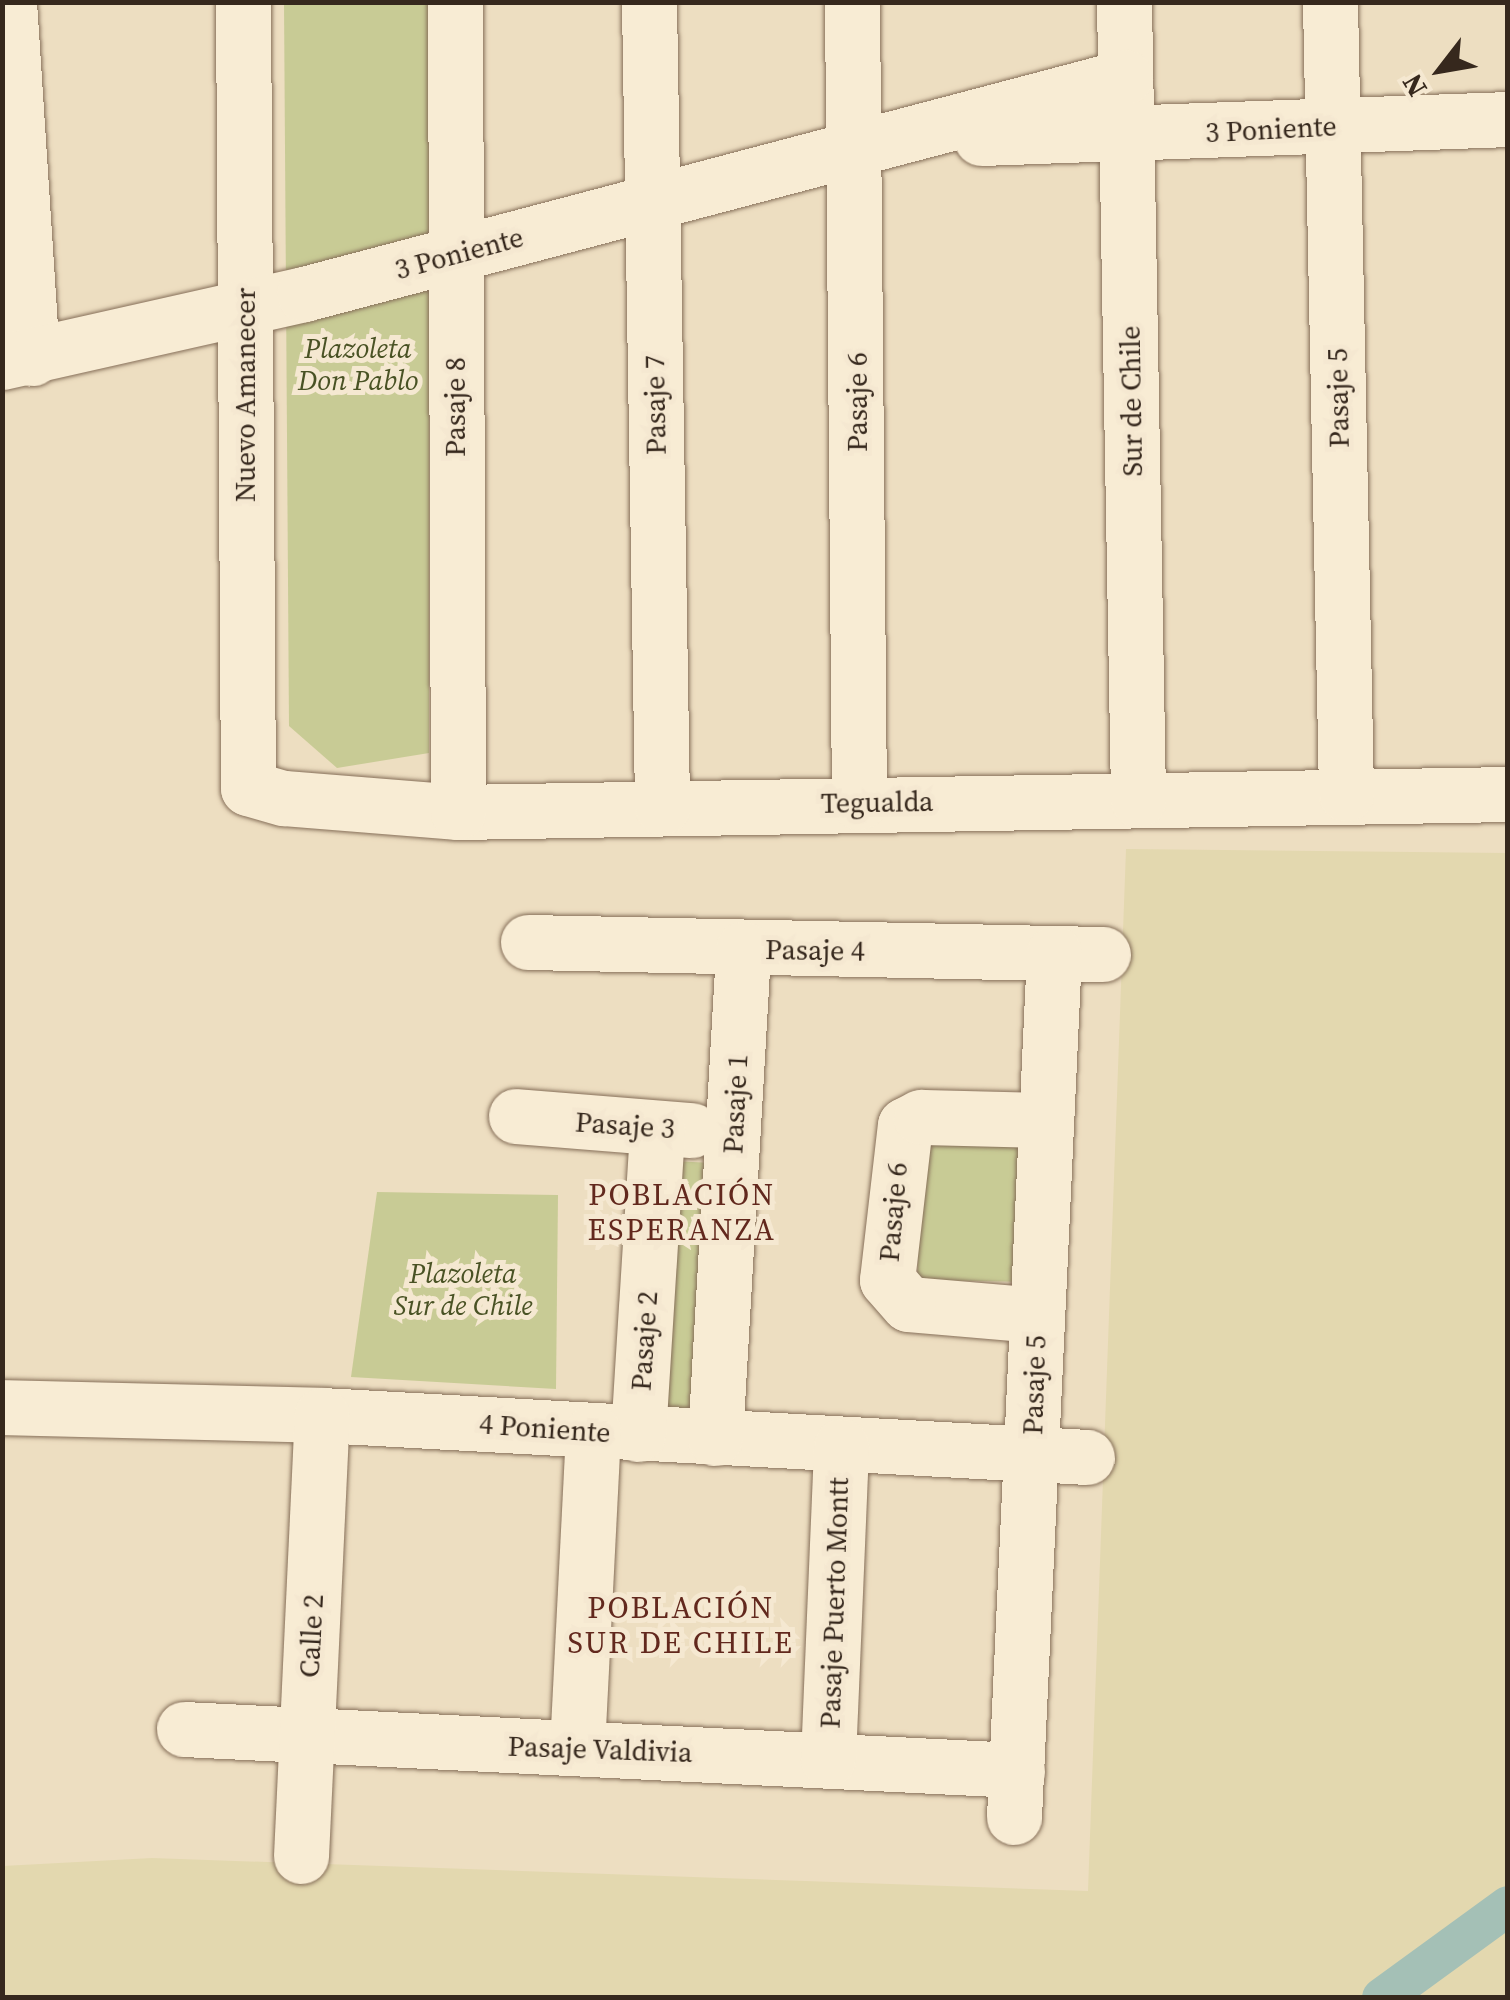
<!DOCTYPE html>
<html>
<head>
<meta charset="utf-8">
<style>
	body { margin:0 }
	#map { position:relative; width:1510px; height:2000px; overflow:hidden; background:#eddec1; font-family:"Source Serif 4",serif }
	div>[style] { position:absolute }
	.farmland>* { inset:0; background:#e3d8af }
	.green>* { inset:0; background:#c8cb95; transform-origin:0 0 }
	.canal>* { height:40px; margin:-20px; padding:0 20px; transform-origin:20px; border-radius:20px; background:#a4c0b6 }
	.roads { filter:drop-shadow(0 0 2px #866f59) drop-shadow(0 0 2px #866f59) }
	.minor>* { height:55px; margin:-27.5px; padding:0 27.5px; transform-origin:27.5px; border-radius:27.5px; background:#f8ecd4 }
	span { translate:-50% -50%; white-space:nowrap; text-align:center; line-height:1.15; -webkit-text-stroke:10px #f5e8d1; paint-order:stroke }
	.street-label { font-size:28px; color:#36281d }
	.park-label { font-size:28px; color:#495224; font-style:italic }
	.neighbourhood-label { font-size:30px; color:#62281d; letter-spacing:2.5px }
	.frame { position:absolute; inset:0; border:5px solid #36281d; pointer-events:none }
	.north { position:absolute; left:1390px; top:20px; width:100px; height:100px; -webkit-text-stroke:8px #f5e8d1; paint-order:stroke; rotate:239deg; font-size:28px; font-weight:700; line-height:40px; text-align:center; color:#36281d }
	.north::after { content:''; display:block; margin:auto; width:35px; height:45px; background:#36281d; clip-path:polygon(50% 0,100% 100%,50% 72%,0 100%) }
</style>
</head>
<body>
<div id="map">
	<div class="farmland">
		<i style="clip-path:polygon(1126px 849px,1507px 853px,1507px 1997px,3px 1998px,3px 1866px,152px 1858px,1088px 1891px)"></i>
	</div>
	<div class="green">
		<i style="clip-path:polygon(284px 3px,430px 3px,429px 753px,337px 768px,289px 726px)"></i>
		<i style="left:920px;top:1139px;width:107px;height:141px;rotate:1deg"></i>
		<i style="left:673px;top:1161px;width:39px;height:250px;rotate:3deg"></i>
		<i style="clip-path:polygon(377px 1192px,558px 1195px,556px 1389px,351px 1377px)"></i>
	</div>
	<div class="canal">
		<i style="left:1382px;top:1998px;width:156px;rotate:-36.1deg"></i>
	</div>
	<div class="roads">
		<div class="minor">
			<i style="left:9px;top:2px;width:357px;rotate:86.3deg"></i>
			<i style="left:243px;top:2px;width:786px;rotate:89.64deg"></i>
			<i style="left:248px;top:788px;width:37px;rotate:16deg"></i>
			<i style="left:284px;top:798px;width:175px;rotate:4.6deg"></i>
			<i style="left:458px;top:812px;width:1050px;rotate:-0.98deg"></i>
			<i style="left:455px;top:2px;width:810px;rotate:89.79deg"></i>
			<i style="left:649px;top:2px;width:805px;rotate:89.07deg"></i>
			<i style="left:852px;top:2px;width:800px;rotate:89.5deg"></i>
			<i style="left:1124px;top:2px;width:798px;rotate:88.99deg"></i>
			<i style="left:1330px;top:2px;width:792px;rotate:88.84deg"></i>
			<i style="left:981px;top:138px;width:527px;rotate:-2.06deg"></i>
			<i style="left:2px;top:362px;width:310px;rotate:-12.7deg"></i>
			<i style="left:304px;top:294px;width:849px;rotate:-14.81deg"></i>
			<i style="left:528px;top:942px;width:575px;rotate:1.2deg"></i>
			<i style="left:516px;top:1116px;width:176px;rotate:4.6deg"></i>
			<i style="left:1037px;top:1315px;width:129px;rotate:-175.1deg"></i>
			<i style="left:908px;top:1304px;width:32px;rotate:-131deg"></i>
			<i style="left:887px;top:1280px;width:156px;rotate:-83.4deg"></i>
			<i style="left:905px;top:1125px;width:18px;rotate:-27deg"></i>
			<i style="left:921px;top:1117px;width:125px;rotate:1.4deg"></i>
			<i style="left:2px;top:1407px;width:320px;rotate:1.4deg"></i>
			<i style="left:322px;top:1415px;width:766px;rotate:3.14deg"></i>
			<i style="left:638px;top:1434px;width:306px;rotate:-86.4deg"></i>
			<i style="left:715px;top:1438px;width:490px;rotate:-86.7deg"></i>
			<i style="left:184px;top:1729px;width:834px;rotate:2.82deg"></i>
			<i style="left:577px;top:1748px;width:317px;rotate:-87.1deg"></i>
			<i style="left:828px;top:1759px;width:313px;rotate:-87.6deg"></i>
			<i style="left:1014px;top:1817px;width:865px;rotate:-87.35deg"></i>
			<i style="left:301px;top:1856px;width:441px;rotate:-87.3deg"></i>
		</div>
	</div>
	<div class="street-label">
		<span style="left:1271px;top:129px;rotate:-3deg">3 Poniente</span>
		<span style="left:459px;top:253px;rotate:-15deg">3 Poniente</span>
		<span style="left:245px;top:395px;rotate:-90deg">Nuevo Amanecer</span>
		<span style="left:1338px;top:398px;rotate:-91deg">Pasaje 5</span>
		<span style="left:1131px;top:401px;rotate:-91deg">Sur de Chile</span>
		<span style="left:857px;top:402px;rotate:-90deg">Pasaje 6</span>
		<span style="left:655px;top:405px;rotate:-91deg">Pasaje 7</span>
		<span style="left:455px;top:407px;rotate:-90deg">Pasaje 8</span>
		<span style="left:877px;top:802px;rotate:-1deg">Tegualda</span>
		<span style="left:815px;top:950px;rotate:1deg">Pasaje 4</span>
		<span style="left:735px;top:1104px;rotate:-87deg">Pasaje 1</span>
		<span style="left:625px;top:1125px;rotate:4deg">Pasaje 3</span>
		<span style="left:893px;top:1212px;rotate:-85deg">Pasaje 6</span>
		<span style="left:644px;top:1341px;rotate:-86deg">Pasaje 2</span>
		<span style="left:1034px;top:1385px;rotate:-88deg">Pasaje 5</span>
		<span style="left:545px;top:1428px;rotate:4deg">4 Poniente</span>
		<span style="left:834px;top:1603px;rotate:-88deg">Pasaje Puerto Montt</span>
		<span style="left:311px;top:1636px;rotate:-87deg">Calle 2</span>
		<span style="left:600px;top:1749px;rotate:2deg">Pasaje Valdivia</span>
	</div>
	<div class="park-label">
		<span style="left:358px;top:364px">Plazoleta<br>Don Pablo</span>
		<span style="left:463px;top:1289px">Plazoleta<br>Sur de Chile</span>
	</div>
	<div class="neighbourhood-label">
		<span style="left:682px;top:1212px">POBLACIÓN<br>ESPERANZA</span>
		<span style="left:681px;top:1625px">POBLACIÓN<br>SUR DE CHILE</span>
	</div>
	<div class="frame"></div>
	<div class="north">N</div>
</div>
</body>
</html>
